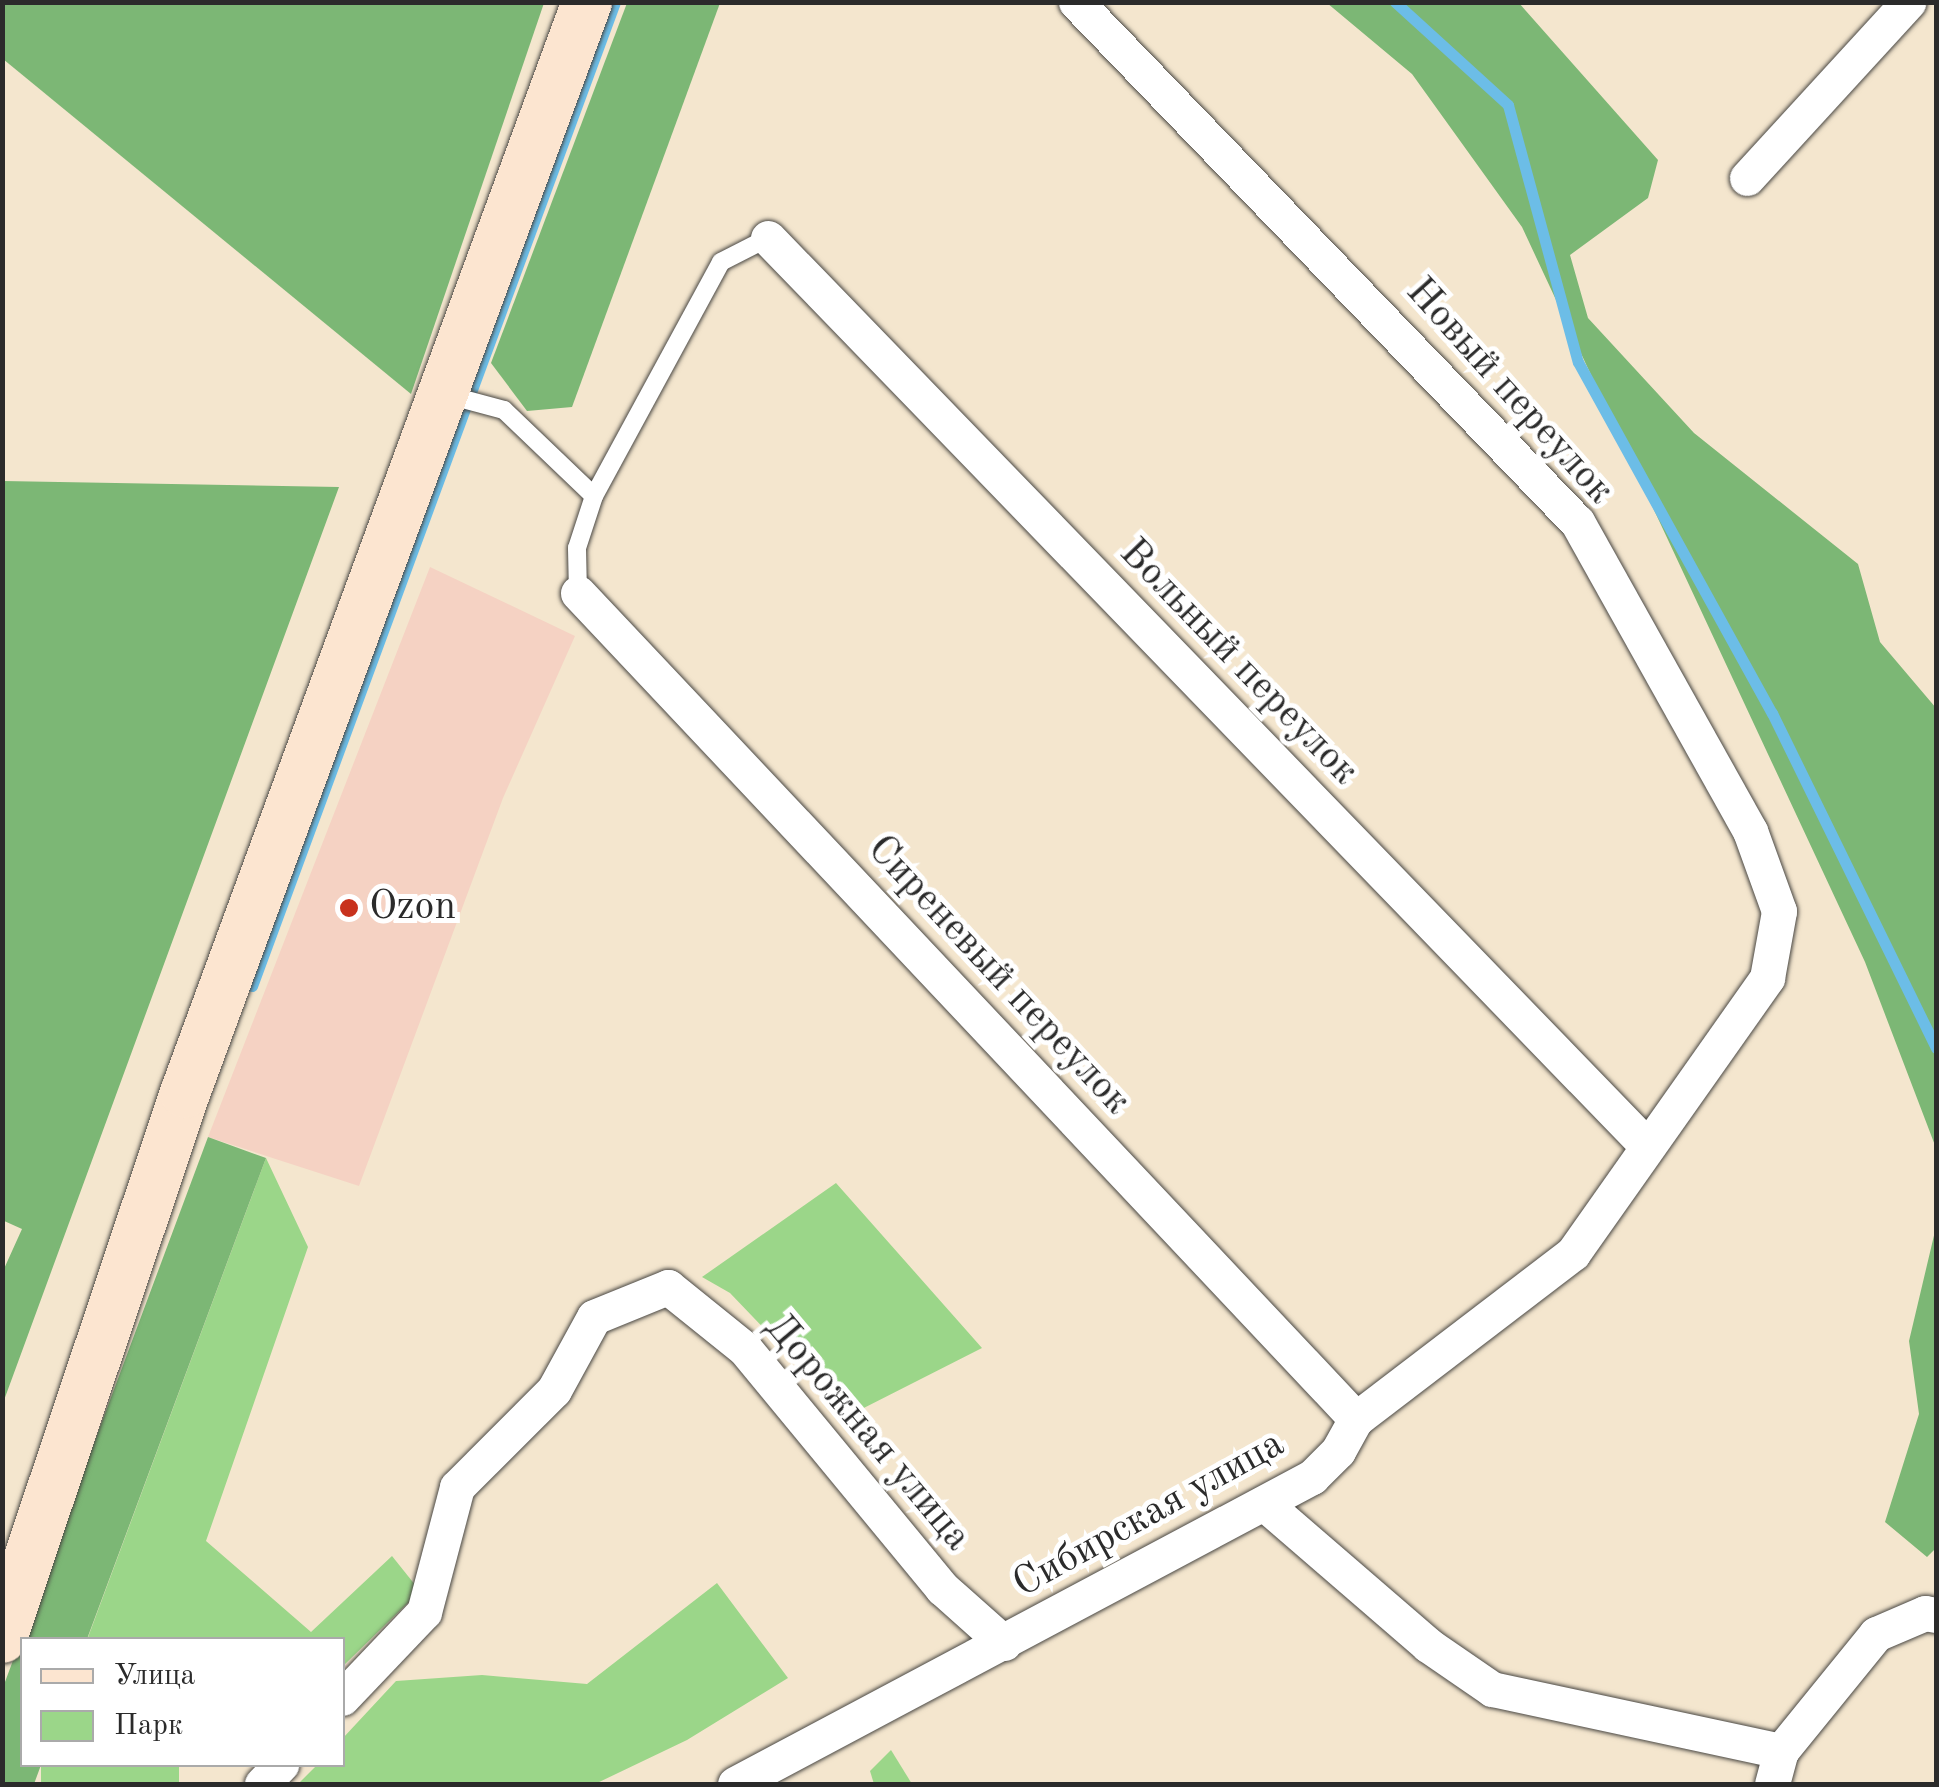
<!DOCTYPE html>
<html>
<head>
<meta charset="utf-8">
<style>
	body { margin:0 }
	#map { position:relative; width:1939px; height:1787px; overflow:hidden; background:#f4e6ce; font-family:"Old Standard TT",serif }
	div>[style] { position:absolute }
	.built>* { inset:0; background:#f5d2c3 }
	.green>* { inset:0; background:#9bd689; transform-origin:0 0 }
	.forest>* { inset:0; background:#7cb775 }
	.stream>* { height:11px; margin:-5.5px; padding:0 5.5px; transform-origin:5.5px; border-radius:5.5px; background:#6cbde7 }
	.roads { filter:drop-shadow(0 0 2px #494743) drop-shadow(0 0 2px #494743) }
	.lane>* { height:18px; margin:-9px; padding:0 9px; transform-origin:9px; border-radius:9px; background:#fff }
	.street>* { height:35px; margin:-17.5px; padding:0 17.5px; transform-origin:17.5px; border-radius:17.5px; background:#fff }
	.secondary>* { height:50px; margin:-25px; padding:0 25px; transform-origin:25px; border-radius:25px; background:#fce5d0 }
	.dots>* { width:28px; height:28px; translate:-50% -50%; box-sizing:border-box; border:5px solid #fff; border-radius:50% }
	span { translate:-50% -50%; white-space:nowrap; text-align:center; line-height:1.15; -webkit-text-stroke:10px #fff; paint-order:stroke }
	.street-label { font-size:40px; color:#2b2b2b }
	.poi-label { font-size:40px; color:#2b2b2b }
	.left { translate:0 -50%; text-align:left }
	.frame { position:absolute; inset:0; border:5px solid #2b2b2b; pointer-events:none }
	.legend { position:absolute; left:20px; top:1637px; width:325px; height:130px; box-sizing:border-box; background:#fff; border:2px solid #aaa; margin:0; padding:12px 18px; list-style:none; font-size:30px; color:#2b2b2b }
	.legend li { display:flex; align-items:center; gap:20px; height:50px }
	.legend b { width:50px; border:2px solid #aaa }
</style>
</head>
<body>
<div id="map">
	<div class="built">
		<i style="clip-path:polygon(430px 567px,575px 636px,503px 798px,359px 1186px,208px 1137px)"></i>
	</div>
	<div class="green">
		<i style="clip-path:polygon(266px 1158px,308px 1247px,206px 1541px,311px 1632px,392px 1556px,420px 1591px,343px 1666px,342px 1640px,87px 1640px)"></i>
		<i style="clip-path:polygon(836px 1183px,982px 1348px,848px 1416px,730px 1293px,702px 1277px)"></i>
		<i style="clip-path:polygon(717px 1583px,788px 1678px,687px 1740px,595px 1784px,298px 1784px,317px 1765px,342px 1764px,343px 1738px,396px 1681px,482px 1675px,587px 1684px)"></i>
		<i style="clip-path:polygon(891px 1750px,912px 1784px,874px 1784px,870px 1771px)"></i>
		<i style="left:41px;top:1764px;width:138px;height:21px"></i>
	</div>
	<div class="forest">
		<i style="clip-path:polygon(2px 3px,544px 3px,411px 394px,3px 59px)"></i>
		<i style="clip-path:polygon(627px 3px,720px 3px,572px 407px,527px 411px,491px 363px)"></i>
		<i style="clip-path:polygon(1327px 3px,1519px 3px,1658px 160px,1648px 198px,1570px 255px,1588px 318px,1694px 433px,1858px 564px,1880px 642px,1936px 708px,1936px 1148px,1865px 962px,1522px 227px,1412px 74px)"></i>
		<i style="clip-path:polygon(3px 481px,339px 487px,3px 1403px,3px 1271px,22px 1229px,2px 1220px)"></i>
		<i style="clip-path:polygon(208px 1137px,266px 1158px,87px 1639px,22px 1640px,22px 1764px,41px 1765px,34px 1784px,3px 1784px,2px 1690px)"></i>
		<i style="clip-path:polygon(1936px 1227px,1936px 1548px,1927px 1557px,1885px 1522px,1919px 1414px,1909px 1341px)"></i>
	</div>
	<div class="stream">
		<i style="left:1395px;top:2px;width:153px;rotate:42.3deg"></i>
		<i style="left:1508px;top:105px;width:266px;rotate:74.8deg"></i>
		<i style="left:1578px;top:362px;width:401px;rotate:61.1deg"></i>
		<i style="left:1772px;top:713px;width:373px;rotate:63.9deg"></i>
		<i style="left:252px;top:986px;width:1049px;rotate:-69.75deg"></i>
	</div>
	<div class="roads">
		<div class="lane">
			<i style="left:448px;top:395px;width:58px;rotate:15deg"></i>
			<i style="left:504px;top:410px;width:124px;rotate:43.7deg"></i>
			<i style="left:578px;top:593px;width:45px;rotate:-91.3deg"></i>
			<i style="left:577px;top:548px;width:55px;rotate:-71.9deg"></i>
			<i style="left:594px;top:496px;width:266px;rotate:-61.5deg"></i>
			<i style="left:721px;top:262px;width:53px;rotate:-27.1deg"></i>
		</div>
		<div class="street">
			<i style="left:1747px;top:178px;width:239px;rotate:-47.5deg"></i>
			<i style="left:768px;top:238px;width:1264px;rotate:45.93deg"></i>
			<i style="left:578px;top:593px;width:1135px;rotate:46.71deg"></i>
			<i style="left:1266px;top:1505px;width:214px;rotate:40.8deg"></i>
			<i style="left:1428px;top:1645px;width:78px;rotate:34.5deg"></i>
			<i style="left:1492px;top:1689px;width:296px;rotate:12.1deg"></i>
			<i style="left:342px;top:1698px;width:119px;rotate:-46.4deg"></i>
			<i style="left:424px;top:1612px;width:129px;rotate:-75.2deg"></i>
			<i style="left:457px;top:1487px;width:137px;rotate:-45deg"></i>
			<i style="left:554px;top:1390px;width:83px;rotate:-61.3deg"></i>
			<i style="left:594px;top:1317px;width:80px;rotate:-22.1deg"></i>
			<i style="left:668px;top:1287px;width:99px;rotate:38.8deg"></i>
			<i style="left:745px;top:1349px;width:310px;rotate:50.5deg"></i>
			<i style="left:942px;top:1588px;width:83px;rotate:41.6deg"></i>
			<i style="left:262px;top:1784px;width:28px;rotate:-46deg"></i>
			<i style="left:735px;top:1784px;width:654px;rotate:-28.02deg"></i>
			<i style="left:1312px;top:1477px;width:37px;rotate:-45deg"></i>
			<i style="left:1338px;top:1451px;width:37px;rotate:-61deg"></i>
			<i style="left:1356px;top:1419px;width:273px;rotate:-37.4deg"></i>
			<i style="left:1573px;top:1253px;width:337px;rotate:-54.8deg"></i>
			<i style="left:1767px;top:978px;width:68px;rotate:-79.8deg"></i>
			<i style="left:1779px;top:911px;width:85px;rotate:-109.9deg"></i>
			<i style="left:1750px;top:831px;width:354px;rotate:-119.2deg"></i>
			<i style="left:1577px;top:522px;width:722px;rotate:-133.93deg"></i>
			<i style="left:1772px;top:1784px;width:34px;rotate:-75deg"></i>
			<i style="left:1781px;top:1751px;width:151px;rotate:-50.9deg"></i>
			<i style="left:1876px;top:1634px;width:53px;rotate:-23.2deg"></i>
			<i style="left:1925px;top:1613px;width:11px;rotate:10deg"></i>
		</div>
		<div class="secondary">
			<i style="left:2px;top:1638px;width:575px;rotate:-71.44deg"></i>
			<i style="left:185px;top:1093px;width:1163px;rotate:-69.77deg"></i>
		</div>
	</div>
	<div class="dots">
		<i style="left:349px;top:908px;background:#c8321e"></i>
	</div>
	<div class="street-label">
		<span style="left:1509px;top:392px;rotate:48deg">Новый переулок</span>
		<span style="left:1238px;top:663px;rotate:46deg">Вольный переулок</span>
		<span style="left:998px;top:976px;rotate:47deg">Сиреневый переулок</span>
		<span style="left:867px;top:1433px;rotate:50deg">Дорожная улица</span>
		<span style="left:1149px;top:1515px;rotate:-29deg">Сибирская улица</span>
	</div>
	<div class="poi-label">
		<span class="left" style="left:369px;top:908px">Ozon</span>
	</div>
	<div class="frame"></div>
	<ul class="legend">
	<li><b style="height:12px;background:#fce5d0"></b>Улица</li>
	<li><b style="height:28px;background:#9bd689"></b>Парк</li>
	</ul>
</div>
</body>
</html>
